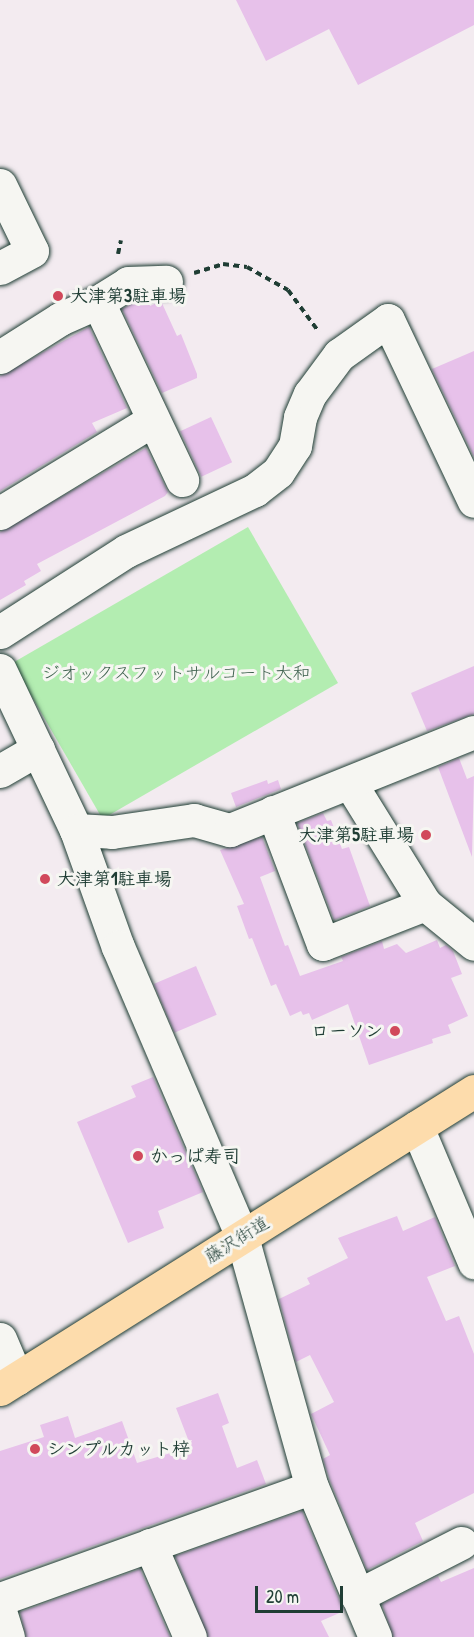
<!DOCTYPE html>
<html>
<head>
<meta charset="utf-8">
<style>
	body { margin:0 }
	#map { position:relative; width:474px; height:1637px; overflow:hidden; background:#f3ebf0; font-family:"Patrick Hand","Klee One",sans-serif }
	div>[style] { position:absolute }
	.green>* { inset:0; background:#b3edb1; transform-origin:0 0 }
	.building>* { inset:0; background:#e7c1ea; transform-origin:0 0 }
	.path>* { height:4px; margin-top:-2px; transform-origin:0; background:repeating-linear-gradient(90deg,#1f3d34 0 6px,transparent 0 10.5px) }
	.roads { filter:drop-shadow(0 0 2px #1f3d34) drop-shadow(0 0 2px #1f3d34) }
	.minor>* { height:33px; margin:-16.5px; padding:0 16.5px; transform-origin:16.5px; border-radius:16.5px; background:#f6f6f2 }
	.highway>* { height:33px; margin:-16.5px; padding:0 16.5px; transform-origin:16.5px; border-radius:16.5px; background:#fddcac }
	.dots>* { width:16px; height:16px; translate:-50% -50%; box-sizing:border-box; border:3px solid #f6f6f2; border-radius:50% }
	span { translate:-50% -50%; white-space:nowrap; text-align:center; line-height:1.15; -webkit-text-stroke:6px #f6f6f2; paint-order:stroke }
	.poi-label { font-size:18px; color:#1f3d34; font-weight:700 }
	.left { translate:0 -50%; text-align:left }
	.right { translate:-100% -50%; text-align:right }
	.park-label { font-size:18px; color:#3d604d }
	.street-label { font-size:18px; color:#1f3d34 }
	.scale { position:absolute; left:255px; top:1586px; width:88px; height:27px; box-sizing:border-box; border:3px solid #1f3d34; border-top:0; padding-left:8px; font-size:18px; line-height:21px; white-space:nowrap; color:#1f3d34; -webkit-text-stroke:4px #f6f6f2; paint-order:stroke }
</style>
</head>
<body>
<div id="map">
	<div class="green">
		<i style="left:248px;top:527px;width:180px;height:272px;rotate:60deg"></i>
	</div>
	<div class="building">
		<i style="clip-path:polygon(236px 0,474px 0,474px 25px,358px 85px,329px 29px,266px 61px)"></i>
		<i style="clip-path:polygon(148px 301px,150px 306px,161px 301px,177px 336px,181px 334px,197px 374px,197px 378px,162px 393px,122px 309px,134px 302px)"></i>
		<i style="clip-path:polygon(89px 327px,127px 408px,92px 423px,97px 432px,0 491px,0 376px)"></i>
		<i style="clip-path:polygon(474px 351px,474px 457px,432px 369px)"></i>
		<i style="left:211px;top:417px;width:50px;height:34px;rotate:65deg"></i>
		<i style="clip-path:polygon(146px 448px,168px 492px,165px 496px,37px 564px,41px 571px,24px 581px,26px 585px,0 600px,0 532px)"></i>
		<i style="clip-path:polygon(474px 666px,474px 714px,427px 731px,411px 693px)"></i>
		<i style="clip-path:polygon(459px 758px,467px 779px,474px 776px,472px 857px,438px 767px)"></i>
		<i style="clip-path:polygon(267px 780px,268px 784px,278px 780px,281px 789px,236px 807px,231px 793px)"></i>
		<i style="clip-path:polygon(323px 813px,327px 821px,331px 820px,342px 849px,349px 847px,370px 906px,334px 920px,297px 823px)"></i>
		<i style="clip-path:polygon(262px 837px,275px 871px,260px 877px,285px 946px,288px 945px,300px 976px,343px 961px,341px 957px,382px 941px,384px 949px,397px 944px,406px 953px,437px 940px,440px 948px,446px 945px,453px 951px,462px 974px,451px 978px,468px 1016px,448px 1025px,451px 1033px,432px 1039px,433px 1043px,369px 1065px,348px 1004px,312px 1020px,309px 1013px,303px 1015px,301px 1011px,290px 1016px,276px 984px,271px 986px,252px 938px,249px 939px,237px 906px,244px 904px,220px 850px)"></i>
		<i style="left:196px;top:966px;width:53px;height:46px;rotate:67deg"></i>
		<i style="clip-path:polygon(153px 1077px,203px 1192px,158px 1211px,164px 1228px,128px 1243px,77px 1122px,136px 1097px,131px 1086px)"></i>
		<i style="clip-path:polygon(397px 1216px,403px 1231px,435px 1217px,455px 1266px,427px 1277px,446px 1321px,459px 1316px,474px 1354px,474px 1493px,415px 1523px,423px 1541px,367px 1570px,330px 1481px,323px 1459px,330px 1455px,311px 1414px,334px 1402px,310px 1355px,296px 1362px,279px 1299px,310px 1284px,307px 1278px,348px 1258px,338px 1238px)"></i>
		<i style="clip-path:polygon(218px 1393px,229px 1423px,222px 1426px,237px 1468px,257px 1460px,266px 1484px,0 1579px,0 1451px,44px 1437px,40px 1425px,68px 1416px,75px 1438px,122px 1421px,137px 1463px,191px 1447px,176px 1408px)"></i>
		<i style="clip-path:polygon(302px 1511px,344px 1611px,321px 1621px,329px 1637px,208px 1637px,175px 1556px)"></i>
		<i style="clip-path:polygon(474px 1568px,474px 1637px,393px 1637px,382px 1604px,438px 1576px,441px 1582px)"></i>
		<i style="clip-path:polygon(140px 1569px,170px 1637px,26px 1637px,20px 1612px)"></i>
	</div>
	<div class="path">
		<i style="left:118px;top:254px;width:14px;rotate:-78deg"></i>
		<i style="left:194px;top:273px;width:30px;rotate:-17deg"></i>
		<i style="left:223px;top:264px;width:24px;rotate:7deg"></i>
		<i style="left:247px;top:267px;width:47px;rotate:29.3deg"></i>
		<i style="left:288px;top:290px;width:52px;rotate:53.6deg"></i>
	</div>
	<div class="roads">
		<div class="minor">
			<i style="left:0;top:185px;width:73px;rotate:64.1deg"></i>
			<i style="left:32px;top:251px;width:36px;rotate:152deg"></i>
			<i style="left:98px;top:302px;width:36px;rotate:-32deg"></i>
			<i style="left:128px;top:283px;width:38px;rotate:-2deg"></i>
			<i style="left:0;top:357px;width:71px;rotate:-32.3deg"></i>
			<i style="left:60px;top:319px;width:42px;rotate:-24.1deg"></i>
			<i style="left:98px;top:302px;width:197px;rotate:64.7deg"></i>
			<i style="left:0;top:513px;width:179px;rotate:-31.3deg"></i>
			<i style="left:0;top:632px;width:150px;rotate:-32.7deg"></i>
			<i style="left:126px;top:551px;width:143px;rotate:-25.3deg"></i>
			<i style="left:255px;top:490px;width:29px;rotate:-38deg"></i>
			<i style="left:278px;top:472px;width:31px;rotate:-57deg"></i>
			<i style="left:295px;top:446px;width:29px;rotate:-80deg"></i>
			<i style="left:300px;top:417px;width:25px;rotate:-67deg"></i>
			<i style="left:310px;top:394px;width:49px;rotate:-53.4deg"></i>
			<i style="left:339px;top:355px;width:60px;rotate:-35.5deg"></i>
			<i style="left:388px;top:320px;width:200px;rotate:64.6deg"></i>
			<i style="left:0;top:670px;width:177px;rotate:64.6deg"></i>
			<i style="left:76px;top:830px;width:124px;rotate:70.3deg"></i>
			<i style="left:118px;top:947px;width:315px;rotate:66.8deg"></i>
			<i style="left:242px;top:1237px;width:260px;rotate:74.4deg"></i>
			<i style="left:312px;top:1487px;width:163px;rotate:67.2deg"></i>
			<i style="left:0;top:771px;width:44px;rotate:-30.1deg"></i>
			<i style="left:350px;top:783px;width:142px;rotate:58.2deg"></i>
			<i style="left:425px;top:904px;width:63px;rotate:39.2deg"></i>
			<i style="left:273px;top:812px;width:141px;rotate:69.3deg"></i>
			<i style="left:323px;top:944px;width:110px;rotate:-21.4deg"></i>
			<i style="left:76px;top:830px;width:36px;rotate:3deg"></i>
			<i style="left:112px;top:832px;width:83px;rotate:-8.3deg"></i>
			<i style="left:194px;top:820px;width:37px;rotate:16deg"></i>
			<i style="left:230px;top:830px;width:263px;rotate:-21.9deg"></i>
			<i style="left:417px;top:1127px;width:147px;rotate:67.1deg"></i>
			<i style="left:0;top:1339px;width:43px;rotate:67deg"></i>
			<i style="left:150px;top:1545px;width:100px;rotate:66.5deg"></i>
			<i style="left:357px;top:1596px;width:117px;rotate:-27deg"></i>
			<i style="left:0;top:1599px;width:331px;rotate:-19.7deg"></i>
			<i style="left:0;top:1611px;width:27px;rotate:73deg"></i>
		</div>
		<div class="highway">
			<i style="left:0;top:1389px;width:560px;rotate:-32.16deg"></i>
		</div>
	</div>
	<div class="dots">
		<i style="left:58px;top:296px;background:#d1495b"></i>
		<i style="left:426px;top:835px;background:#d1495b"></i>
		<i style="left:45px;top:879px;background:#d1495b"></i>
		<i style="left:395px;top:1031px;background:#d1495b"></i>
		<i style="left:138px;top:1156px;background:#d1495b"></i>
		<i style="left:35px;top:1449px;background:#d1495b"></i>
	</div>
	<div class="poi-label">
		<span class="left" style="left:70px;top:296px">大津第3駐車場</span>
		<span class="right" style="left:414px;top:835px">大津第5駐車場</span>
		<span class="left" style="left:57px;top:879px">大津第1駐車場</span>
		<span class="right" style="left:383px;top:1031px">ローソン</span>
		<span class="left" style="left:150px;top:1156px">かっぱ寿司</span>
		<span class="left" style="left:47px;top:1449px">シンプルカット梓</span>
	</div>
	<div class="park-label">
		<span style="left:176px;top:673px">ジオックスフットサルコート大和</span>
	</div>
	<div class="street-label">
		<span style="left:237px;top:1240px;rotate:-32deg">藤沢街道</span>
	</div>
	<div class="scale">20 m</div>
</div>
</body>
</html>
